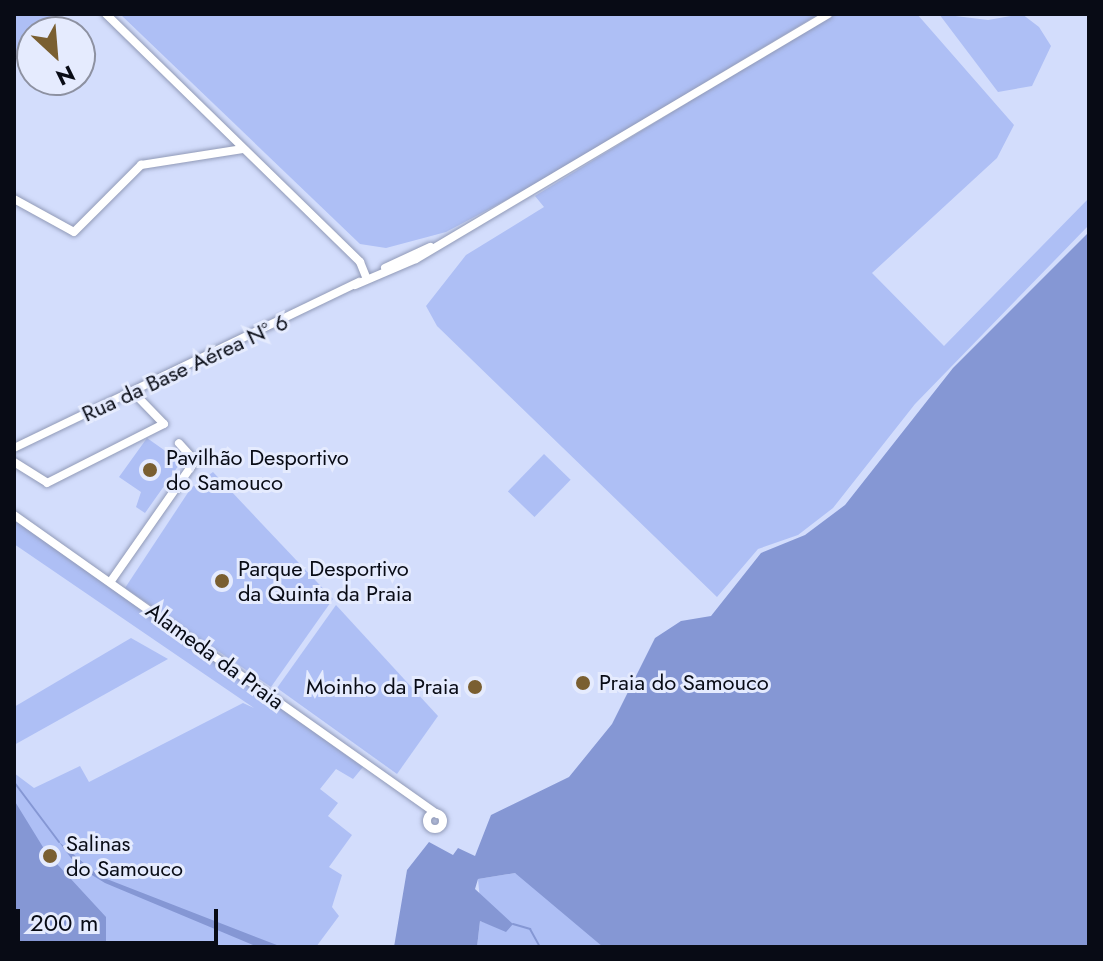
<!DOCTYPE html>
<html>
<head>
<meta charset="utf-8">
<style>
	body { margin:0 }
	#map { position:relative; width:1103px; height:961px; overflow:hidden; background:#d3ddfc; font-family:Jost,sans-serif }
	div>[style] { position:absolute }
	.green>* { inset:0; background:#aebff5; transform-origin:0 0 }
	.water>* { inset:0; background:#8597d4 }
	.stream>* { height:2px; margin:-1px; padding:0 1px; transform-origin:1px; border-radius:1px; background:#8597d4 }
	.roads { filter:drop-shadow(0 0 2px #919ab7) drop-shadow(0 0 2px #919ab7) }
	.minor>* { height:8px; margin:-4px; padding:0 4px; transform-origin:4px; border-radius:4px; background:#fff }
	.minor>.ring { margin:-4px; padding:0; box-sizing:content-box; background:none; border:8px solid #fff; border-radius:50% }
	.dots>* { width:22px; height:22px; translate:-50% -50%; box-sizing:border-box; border:4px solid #e5ebfe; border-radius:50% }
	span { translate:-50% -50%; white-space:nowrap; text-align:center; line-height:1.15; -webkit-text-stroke:6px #e5ebfe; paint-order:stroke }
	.street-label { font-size:22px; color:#080b15 }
	.poi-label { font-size:22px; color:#080b15 }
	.left { translate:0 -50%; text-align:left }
	.right { translate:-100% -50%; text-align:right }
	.frame { position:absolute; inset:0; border:16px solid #080b15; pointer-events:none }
	.north { position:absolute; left:16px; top:16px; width:80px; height:80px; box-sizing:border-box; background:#e5ebfe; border:2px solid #8d91a1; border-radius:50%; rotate:154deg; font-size:22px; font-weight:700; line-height:32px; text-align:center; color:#080b15 }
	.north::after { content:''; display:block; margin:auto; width:28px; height:36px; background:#7a5f31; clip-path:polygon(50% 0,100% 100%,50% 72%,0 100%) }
	.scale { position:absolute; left:16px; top:909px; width:202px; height:36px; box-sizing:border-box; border:4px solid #080b15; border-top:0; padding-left:10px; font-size:24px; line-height:28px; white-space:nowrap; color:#080b15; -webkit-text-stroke:6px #e5ebfe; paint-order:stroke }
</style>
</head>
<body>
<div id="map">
	<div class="green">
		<i style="clip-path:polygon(14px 14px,53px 14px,14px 54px)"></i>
		<i style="clip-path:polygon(120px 14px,819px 14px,540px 182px,446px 232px,386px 248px,360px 244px)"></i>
		<i style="clip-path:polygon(832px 14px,917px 14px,1014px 125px,997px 158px,872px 273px,944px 346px,1089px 198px,1089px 225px,915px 404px,833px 508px,798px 535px,758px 549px,717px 597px,437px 326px,426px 306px,466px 255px,544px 207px,535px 196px)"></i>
		<i style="clip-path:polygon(939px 14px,988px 20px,1022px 14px,1039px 27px,1051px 46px,1032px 86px,998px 92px)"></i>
		<i style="clip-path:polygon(147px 438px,181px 462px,145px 513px,136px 507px,141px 492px,119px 477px)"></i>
		<i style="left:544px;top:454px;width:37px;height:52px;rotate:44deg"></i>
		<i style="clip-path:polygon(213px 472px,333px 599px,271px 687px,125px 588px,191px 488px)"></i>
		<i style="clip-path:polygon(14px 519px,363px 767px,353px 779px,336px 769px,320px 789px,338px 803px,328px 816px,352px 835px,329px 867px,342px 875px,332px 907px,339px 916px,316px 947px,14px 947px,14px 773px,34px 788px,80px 766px,89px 782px,243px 703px,254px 708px,14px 544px)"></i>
		<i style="clip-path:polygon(336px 605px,438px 716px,397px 774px,277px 688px)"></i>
		<i style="clip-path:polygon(131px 638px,168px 659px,14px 745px,14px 707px)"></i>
		<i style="clip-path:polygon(515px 873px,532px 882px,603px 947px,477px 947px,480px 921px,498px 927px,507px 919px,480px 900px,478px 879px)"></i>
	</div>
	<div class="water">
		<i style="clip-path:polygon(1089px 232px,1089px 947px,603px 947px,515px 873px,478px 879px,475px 889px,513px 924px,506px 932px,480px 921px,477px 947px,394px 947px,407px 870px,429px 842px,453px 855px,458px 848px,475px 856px,491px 815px,569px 777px,612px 724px,655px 638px,681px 621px,711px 616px,761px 553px,805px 535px,845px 505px,953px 368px)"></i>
		<i style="clip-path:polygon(14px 800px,46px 852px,106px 917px,106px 947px,14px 947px)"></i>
		<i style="clip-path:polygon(59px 842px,99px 876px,282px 947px,258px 947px,105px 883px,77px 866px)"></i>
	</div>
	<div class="stream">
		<i style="left:14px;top:782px;width:75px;rotate:53.1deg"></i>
		<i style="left:513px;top:924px;width:18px;rotate:16deg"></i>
		<i style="left:530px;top:929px;width:21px;rotate:61deg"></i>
	</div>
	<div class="roads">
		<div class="minor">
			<i style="left:106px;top:14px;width:355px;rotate:44.3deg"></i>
			<i style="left:360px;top:262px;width:16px;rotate:68deg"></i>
			<i style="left:14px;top:199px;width:68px;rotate:28.8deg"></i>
			<i style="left:74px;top:232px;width:95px;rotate:-45deg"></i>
			<i style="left:141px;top:165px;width:103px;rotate:-8.9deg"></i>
			<i style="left:385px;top:268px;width:50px;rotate:-25deg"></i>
			<i style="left:355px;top:285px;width:66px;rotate:-23.1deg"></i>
			<i style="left:416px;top:259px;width:479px;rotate:-30.7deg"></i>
			<i style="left:14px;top:448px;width:383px;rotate:-25.7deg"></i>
			<i style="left:14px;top:462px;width:39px;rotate:32deg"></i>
			<i style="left:47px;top:483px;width:131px;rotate:-26.8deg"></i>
			<i style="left:164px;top:424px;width:45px;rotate:-134.1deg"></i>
			<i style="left:14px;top:515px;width:518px;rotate:35.25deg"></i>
			<i style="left:111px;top:581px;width:146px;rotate:-55deg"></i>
			<i style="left:195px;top:461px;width:24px;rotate:-132deg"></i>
			<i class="ring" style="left:427px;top:813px;width:8px;height:8px"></i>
		</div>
	</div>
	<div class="dots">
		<i style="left:150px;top:470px;background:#7a5f31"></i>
		<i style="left:222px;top:581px;background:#7a5f31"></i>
		<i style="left:583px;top:683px;background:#7a5f31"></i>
		<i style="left:475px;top:687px;background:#7a5f31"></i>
		<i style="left:50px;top:856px;background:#7a5f31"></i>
	</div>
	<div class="street-label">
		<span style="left:185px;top:368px;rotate:-25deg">Rua da Base Aérea Nº 6</span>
		<span style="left:215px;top:656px;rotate:36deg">Alameda da Praia</span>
	</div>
	<div class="poi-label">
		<span class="left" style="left:166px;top:470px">Pavilhão Desportivo<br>do Samouco</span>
		<span class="left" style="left:238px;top:581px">Parque Desportivo<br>da Quinta da Praia</span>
		<span class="left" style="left:599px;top:683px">Praia do Samouco</span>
		<span class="right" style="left:459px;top:687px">Moinho da Praia</span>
		<span class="left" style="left:66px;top:856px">Salinas<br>do Samouco</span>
	</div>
	<div class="frame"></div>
	<div class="north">N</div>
	<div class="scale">200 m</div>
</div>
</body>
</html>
